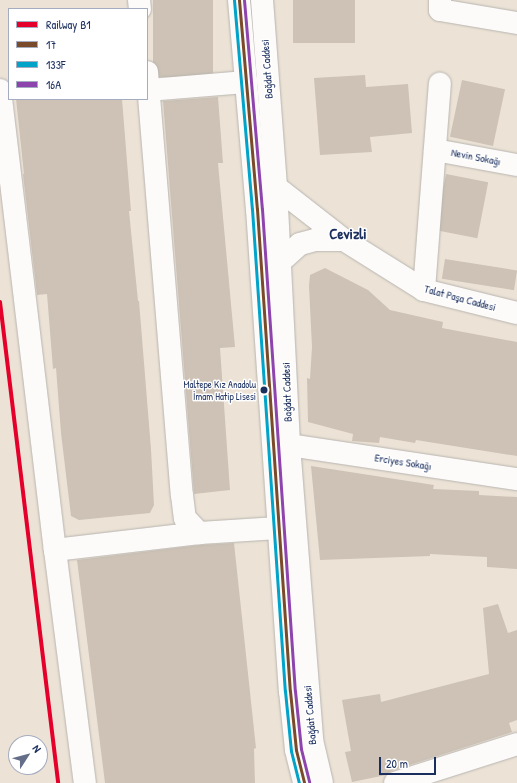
<!DOCTYPE html>
<html>
<head>
<meta charset="utf-8">
<style>
	body { margin:0 }
	#map { position:relative; width:517px; height:783px; overflow:hidden; background:#ece3d6; font-family:"Patrick Hand",sans-serif }
	div>[style] { position:absolute }
	.building>* { inset:0; background:#cdc2b5; transform-origin:0 0 }
	.roads { filter:drop-shadow(0 0 1px #b8b4b0) drop-shadow(0 0 1px #b8b4b0) }
	.minor>* { height:22px; margin:-11px; padding:0 11px; transform-origin:11px; border-radius:11px; background:#fcfbf9 }
	.major>* { height:22px; margin:-11px; padding:0 11px; transform-origin:11px; border-radius:11px; background:#fcfbf9 }
	.bus-1>* { height:3px; margin:-1.5px; padding:0 1.5px; transform-origin:1.5px; border-radius:1.5px; background:#7a4b2a }
	.bus-2>* { height:3px; margin:-1.5px; padding:0 1.5px; transform-origin:1.5px; border-radius:1.5px; background:#01a3c8 }
	.bus-3>* { height:3px; margin:-1.5px; padding:0 1.5px; transform-origin:1.5px; border-radius:1.5px; background:#8e44ad }
	.rail-1>* { height:4px; margin:-2px; padding:0 2px; transform-origin:2px; border-radius:2px; background:#e4002b }
	.dots>* { width:11px; height:11px; translate:-50% -50%; box-sizing:border-box; border:2px solid #fff; border-radius:50% }
	span { translate:-50% -50%; white-space:nowrap; text-align:center; line-height:1.15; -webkit-text-stroke:3px #fff; paint-order:stroke }
	.bus-label { font-size:10px; color:#1b2f5e }
	.right { translate:-100% -50%; text-align:right }
	.street-label { font-size:11px; color:#1b2f5e }
	.district-label { font-size:15px; color:#1b2f5e; font-weight:700 }
	.legend { position:absolute; left:8px; top:8px; width:140px; height:92px; box-sizing:border-box; background:#fff; border:1px solid #a4acbf; margin:0; padding:5px 7px; list-style:none; font-size:12px; color:#1b2f5e }
	.legend li { display:flex; align-items:center; gap:8px; height:20px }
	.legend b { width:20px; border:1px solid #a4acbf }
	.north { position:absolute; left:8px; top:735px; width:40px; height:40px; box-sizing:border-box; background:#fff; border:1px solid #a4acbf; border-radius:50%; rotate:54deg; font-size:11px; font-weight:700; line-height:16px; text-align:center; color:#1b2f5e }
	.north::after { content:''; display:block; margin:auto; width:14px; height:18px; background:#646e88; clip-path:polygon(50% 0,100% 100%,50% 72%,0 100%) }
	.scale { position:absolute; left:379px; top:757px; width:57px; height:18px; box-sizing:border-box; border:2px solid #1b2f5e; border-top:0; padding-left:5px; font-size:12px; line-height:14px; white-space:nowrap; color:#1b2f5e; -webkit-text-stroke:3px #fff; paint-order:stroke }
</style>
</head>
<body>
<div id="map">
	<div class="building">
		<i style="left:153px;top:0;width:60px;height:77px"></i>
		<i style="left:293px;top:0;width:62px;height:43px"></i>
		<i style="clip-path:polygon(365px 75px,366px 87px,408px 84px,412px 133px,370px 137px,372px 152px,320px 155px,314px 78px)"></i>
		<i style="left:462px;top:80px;width:44px;height:58px;rotate:12deg"></i>
		<i style="clip-path:polygon(218px 97px,223px 163px,218px 163px,235px 347px,220px 348px,230px 490px,194px 494px,163px 101px)"></i>
		<i style="clip-path:polygon(16px 99px,122px 99px,131px 211px,129px 211px,138px 301px,139px 301px,151px 449px,154px 505px,150px 513px,79px 520px,71px 516px,61px 433px,56px 368px,53px 369px,47px 294px,37px 295px,23px 174px,24px 174px)"></i>
		<i style="left:446px;top:174px;width:43px;height:57px;rotate:11deg"></i>
		<i style="left:445px;top:259px;width:73px;height:20px;rotate:9deg"></i>
		<i style="clip-path:polygon(325px 268px,368px 290px,390px 310px,443px 322px,442px 328px,517px 342px,517px 456px,416px 440px,415px 443px,380px 437px,379px 443px,352px 441px,353px 434px,308px 422px,307px 378px,310px 379px,312px 347px,309px 286px,310px 275px)"></i>
		<i style="clip-path:polygon(311px 466px,434px 485px,433px 489px,479px 491px,479px 495px,517px 497px,517px 569px,487px 567px,487px 557px,430px 554px,430px 556px,320px 560px)"></i>
		<i style="clip-path:polygon(234px 543px,256px 748px,254px 749px,255px 783px,105px 783px,77px 560px,200px 545px)"></i>
		<i style="clip-path:polygon(498px 604px,508px 633px,517px 630px,517px 720px,509px 723px,512px 732px,391px 771px,386px 775px,352px 782px,345px 752px,351px 751px,342px 700px,380px 694px,381px 702px,489px 674px,483px 608px)"></i>
	</div>
	<div class="roads">
		<div class="minor">
			<i style="left:139px;top:0;width:9px;rotate:84deg"></i>
			<i style="left:440px;top:0;width:10px;rotate:90deg"></i>
			<i style="left:440px;top:10px;width:78px;rotate:9.6deg"></i>
			<i style="left:147px;top:72px;width:424px;rotate:85.3deg"></i>
			<i style="left:182px;top:495px;width:23px;rotate:83deg"></i>
			<i style="left:185px;top:518px;width:21px;rotate:47deg"></i>
			<i style="left:199px;top:533px;width:80px;rotate:-3.6deg"></i>
			<i style="left:0;top:90px;width:463px;rotate:83.2deg"></i>
			<i style="left:55px;top:550px;width:235px;rotate:82.7deg"></i>
			<i style="left:149px;top:90px;width:98px;rotate:-4.7deg"></i>
			<i style="left:435px;top:150px;width:83px;rotate:10.4deg"></i>
			<i style="left:276px;top:187px;width:86px;rotate:37.9deg"></i>
			<i style="left:344px;top:240px;width:94px;rotate:32deg"></i>
			<i style="left:424px;top:290px;width:96px;rotate:13.9deg"></i>
			<i style="left:281px;top:261px;width:25px;rotate:-42deg"></i>
			<i style="left:300px;top:244px;width:16px;rotate:-15deg"></i>
			<i style="left:315px;top:240px;width:29px"></i>
			<i style="left:424px;top:290px;width:207px;rotate:-85.6deg"></i>
			<i style="left:289px;top:445px;width:231px;rotate:8.5deg"></i>
			<i style="left:55px;top:550px;width:145px;rotate:-6.7deg"></i>
			<i style="left:395px;top:783px;width:128px;rotate:-17.7deg"></i>
		</div>
		<div class="major">
			<i style="left:239px;top:0;width:210px;rotate:85.1deg"></i>
			<i style="left:257px;top:209px;width:483px;rotate:86.1deg"></i>
			<i style="left:290px;top:691px;width:59px;rotate:84.2deg"></i>
			<i style="left:296px;top:750px;width:34px;rotate:76deg"></i>
			<i style="left:262px;top:0;width:188px;rotate:85.7deg"></i>
			<i style="left:276px;top:187px;width:258px;rotate:87.1deg"></i>
			<i style="left:289px;top:445px;width:296px;rotate:85.5deg"></i>
			<i style="left:312px;top:740px;width:44px;rotate:76.9deg"></i>
		</div>
	</div>
	<div class="bus-1">
		<i style="left:239px;top:0;width:210px;rotate:85.1deg"></i>
		<i style="left:257px;top:209px;width:483px;rotate:86.1deg"></i>
		<i style="left:290px;top:691px;width:59px;rotate:84.2deg"></i>
		<i style="left:296px;top:750px;width:34px;rotate:76deg"></i>
	</div>
	<div class="bus-2">
		<i style="left:234px;top:0;width:210px;rotate:85.1deg"></i>
		<i style="left:252px;top:209px;width:483px;rotate:86.1deg"></i>
		<i style="left:285px;top:691px;width:60px;rotate:84.3deg"></i>
		<i style="left:291px;top:751px;width:33px;rotate:76deg"></i>
	</div>
	<div class="bus-3">
		<i style="left:244px;top:0;width:210px;rotate:85.1deg"></i>
		<i style="left:262px;top:209px;width:483px;rotate:86.1deg"></i>
		<i style="left:295px;top:691px;width:58px;rotate:84.1deg"></i>
		<i style="left:301px;top:749px;width:34px;rotate:76deg"></i>
	</div>
	<div class="rail-1">
		<i style="left:0;top:302px;width:484px;rotate:83.1deg"></i>
	</div>
	<div class="dots">
		<i style="left:264px;top:390px;background:#1b2f5e"></i>
	</div>
	<div class="bus-label">
		<span class="right" style="left:256px;top:390px">Maltepe Kız Anadolu<br>İmam Hatip Lisesi</span>
	</div>
	<div class="street-label">
		<span style="left:267px;top:69px;rotate:-94deg">Bağdat Caddesi</span>
		<span style="left:476px;top:157px;rotate:11deg">Nevin Sokağı</span>
		<span style="left:460px;top:298px;rotate:15deg">Talat Paşa Caddesi</span>
		<span style="left:287px;top:392px;rotate:-92deg">Bağdat Caddesi</span>
		<span style="left:403px;top:462px;rotate:9deg">Erciyes Sokağı</span>
		<span style="left:310px;top:715px;rotate:-95deg">Bağdat Caddesi</span>
	</div>
	<div class="district-label">
		<span style="left:348px;top:234px">Cevizli</span>
	</div>
	<ul class="legend">
	<li><b style="height:5px;background:#e4002b"></b>Railway B1</li>
	<li><b style="height:5px;background:#7a4b2a"></b>17</li>
	<li><b style="height:5px;background:#01a3c8"></b>133F</li>
	<li><b style="height:5px;background:#8e44ad"></b>16A</li>
	</ul>
	<div class="north">N</div>
	<div class="scale">20 m</div>
</div>
</body>
</html>
